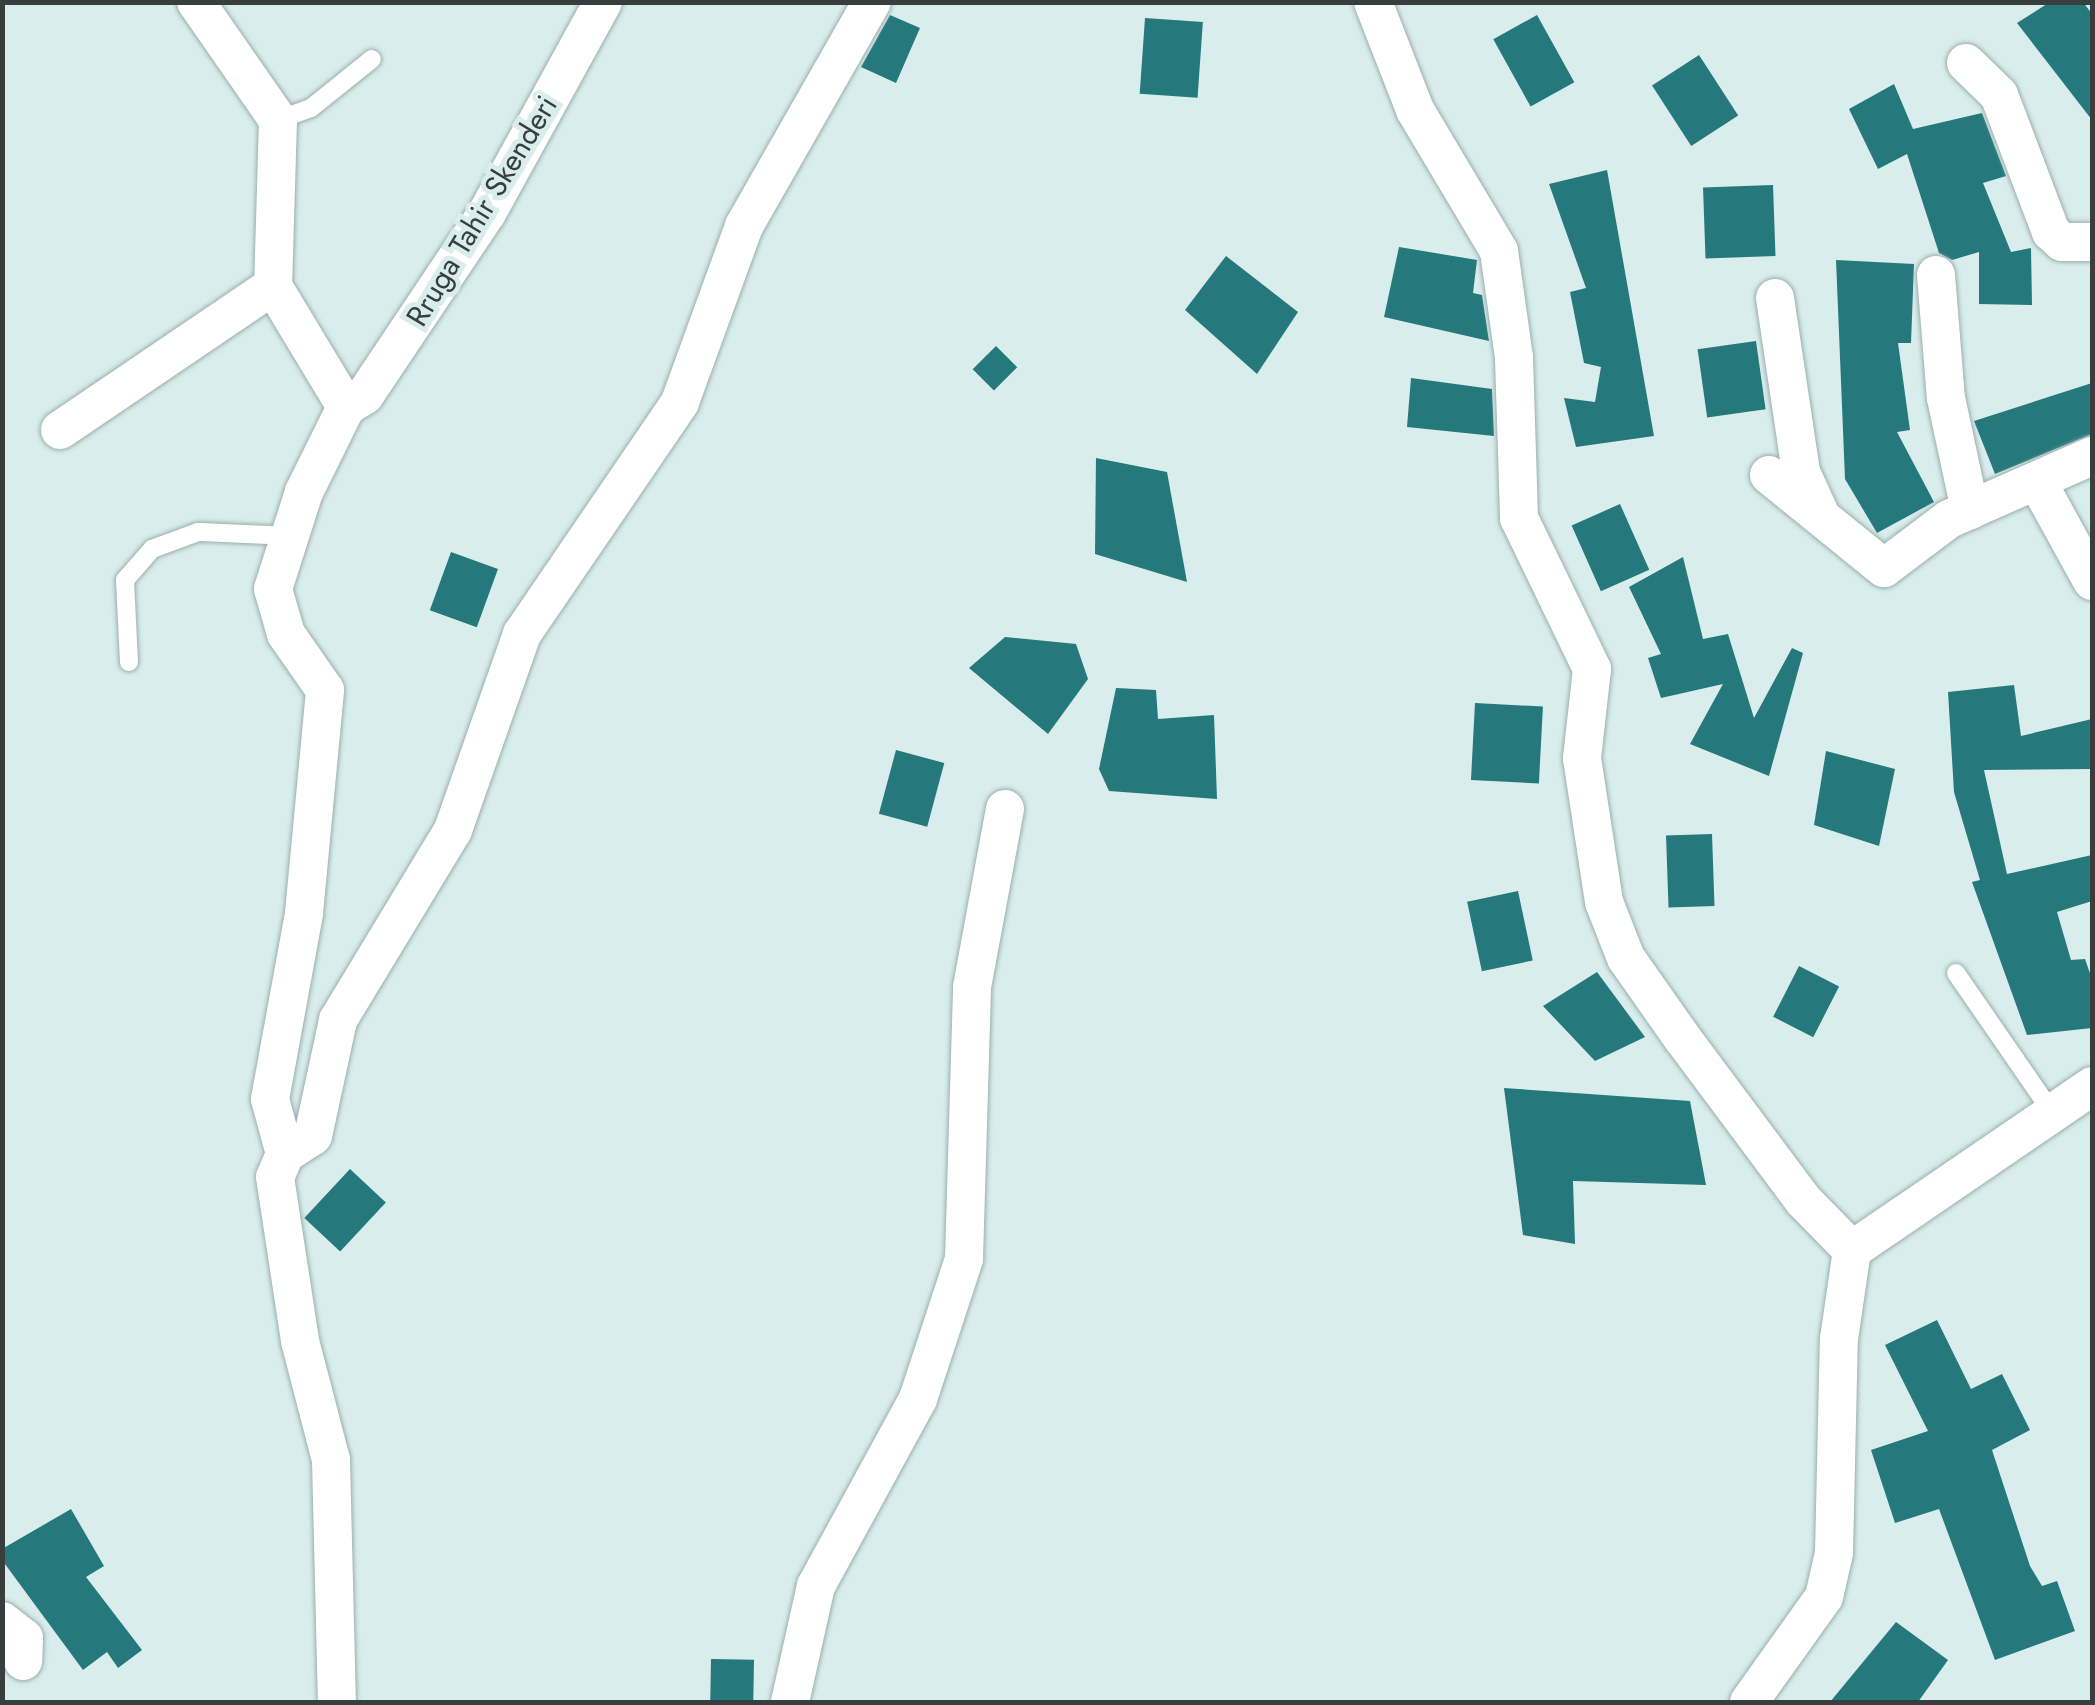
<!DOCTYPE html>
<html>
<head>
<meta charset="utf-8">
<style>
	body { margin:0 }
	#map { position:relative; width:2095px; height:1705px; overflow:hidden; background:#d9eded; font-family:Jost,sans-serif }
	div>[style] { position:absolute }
	.building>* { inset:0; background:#25787b; transform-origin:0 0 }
	.roads { filter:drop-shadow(0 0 2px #9baeae) drop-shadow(0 0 2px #9baeae) }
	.lane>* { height:18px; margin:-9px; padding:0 9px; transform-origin:9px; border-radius:9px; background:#fff }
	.street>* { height:38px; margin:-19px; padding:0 19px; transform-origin:19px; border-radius:19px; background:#fff }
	span { translate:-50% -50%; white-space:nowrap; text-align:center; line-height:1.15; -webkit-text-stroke:10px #d9eded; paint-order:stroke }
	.street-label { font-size:30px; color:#363e3e }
	.frame { position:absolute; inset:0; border:5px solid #363e3e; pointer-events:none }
</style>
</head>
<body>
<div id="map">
	<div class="building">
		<i style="clip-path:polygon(2050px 2px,2083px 2px,2092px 14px,2092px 120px,2017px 23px)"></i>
		<i style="clip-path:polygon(890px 15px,920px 28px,896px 83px,861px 67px)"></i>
		<i style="left:1537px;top:15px;width:77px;height:50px;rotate:61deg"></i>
		<i style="left:1145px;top:18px;width:58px;height:76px;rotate:4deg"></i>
		<i style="left:1699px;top:55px;width:72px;height:56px;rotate:57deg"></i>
		<i style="clip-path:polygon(1894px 84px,1913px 129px,1982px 113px,2006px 176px,1983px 183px,2011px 252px,2031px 248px,2032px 305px,1979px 304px,1979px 252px,1952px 260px,1939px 253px,1907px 154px,1878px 169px,1849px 109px)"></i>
		<i style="clip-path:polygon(1607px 170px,1654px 436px,1576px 447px,1564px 398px,1595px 402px,1601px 367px,1584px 363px,1570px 292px,1586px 288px,1549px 184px)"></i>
		<i style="left:1773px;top:185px;width:71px;height:70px;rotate:88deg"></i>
		<i style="clip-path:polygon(1399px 247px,1477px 260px,1473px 293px,1482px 295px,1489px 341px,1384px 317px)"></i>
		<i style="clip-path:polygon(1226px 256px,1298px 312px,1257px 374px,1185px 310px)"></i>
		<i style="clip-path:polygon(1836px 260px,1914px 264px,1911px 343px,1898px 343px,1910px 430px,1897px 432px,1934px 502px,1877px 533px,1845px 479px)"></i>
		<i style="left:1756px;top:341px;width:69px;height:59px;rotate:82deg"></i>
		<i style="left:996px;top:346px;width:30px;height:33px;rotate:45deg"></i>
		<i style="clip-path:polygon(1411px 378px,1492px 389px,1494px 436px,1407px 427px)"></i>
		<i style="clip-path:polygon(2092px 383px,2092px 434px,1995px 474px,1974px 421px)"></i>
		<i style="clip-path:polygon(1096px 458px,1167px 472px,1187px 582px,1095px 554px)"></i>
		<i style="left:1620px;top:504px;width:72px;height:53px;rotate:66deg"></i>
		<i style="left:451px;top:552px;width:50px;height:62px;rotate:20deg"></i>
		<i style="clip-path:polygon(1683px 557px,1703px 639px,1728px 634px,1754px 718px,1792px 648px,1803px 653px,1769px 776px,1690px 744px,1723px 684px,1661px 698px,1648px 658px,1661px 654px,1629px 587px)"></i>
		<i style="clip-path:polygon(1005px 637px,1076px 644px,1088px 679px,1048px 734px,969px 668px)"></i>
		<i style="clip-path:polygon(2014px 685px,2021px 736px,2092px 719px,2092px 769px,1984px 770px,2007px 874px,2092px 855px,2092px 901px,2057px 912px,2071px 960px,2085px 959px,2092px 979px,2092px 1028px,2027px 1035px,1972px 882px,1980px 880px,1954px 792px,1948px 692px)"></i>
		<i style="clip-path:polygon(1116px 688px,1156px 690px,1158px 719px,1214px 715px,1217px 799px,1109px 791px,1099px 769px)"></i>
		<i style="left:1475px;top:703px;width:68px;height:77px;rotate:3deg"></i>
		<i style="left:896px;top:750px;width:50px;height:66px;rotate:15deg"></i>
		<i style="clip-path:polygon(1826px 751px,1895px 769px,1879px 846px,1814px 825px)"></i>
		<i style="left:1712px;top:834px;width:72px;height:46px;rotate:88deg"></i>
		<i style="left:1518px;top:891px;width:71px;height:52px;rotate:78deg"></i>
		<i style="left:1799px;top:966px;width:45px;height:57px;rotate:27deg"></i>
		<i style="clip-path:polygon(1597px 972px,1645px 1037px,1595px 1061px,1543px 1006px)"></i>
		<i style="clip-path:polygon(1504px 1088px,1690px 1101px,1706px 1185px,1573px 1181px,1575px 1244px,1523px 1235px)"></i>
		<i style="left:350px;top:1169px;width:49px;height:67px;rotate:43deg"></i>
		<i style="clip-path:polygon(1937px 1320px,1971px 1389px,2002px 1374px,2030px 1430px,1992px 1450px,2030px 1566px,2042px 1586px,2057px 1581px,2075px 1631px,1995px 1660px,1939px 1509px,1895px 1523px,1871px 1450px,1928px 1431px,1885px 1345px)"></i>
		<i style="clip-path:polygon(71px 1509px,104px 1566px,86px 1577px,142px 1650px,118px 1668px,107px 1652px,83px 1670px,2px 1560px,2px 1549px)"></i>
		<i style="clip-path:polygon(1896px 1622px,1948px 1660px,1918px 1702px,1830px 1702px)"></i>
		<i style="left:711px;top:1659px;width:43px;height:43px;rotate:1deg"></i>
	</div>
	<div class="roads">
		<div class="lane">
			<i style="left:278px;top:120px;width:35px;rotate:-20deg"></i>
			<i style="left:311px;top:108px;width:78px;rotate:-38.8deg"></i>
			<i style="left:129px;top:662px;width:82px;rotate:-92.8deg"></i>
			<i style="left:125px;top:580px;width:41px;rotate:-48.9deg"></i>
			<i style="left:152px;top:549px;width:49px;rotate:-20.3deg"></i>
			<i style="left:198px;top:532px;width:90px;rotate:2.5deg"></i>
			<i style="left:1956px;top:973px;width:169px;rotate:55.4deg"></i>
		</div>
		<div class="street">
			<i style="left:196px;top:2px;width:144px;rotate:55.2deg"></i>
			<i style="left:278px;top:120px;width:166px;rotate:91.7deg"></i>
			<i style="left:273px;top:286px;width:141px;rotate:58.9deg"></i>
			<i style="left:1373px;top:2px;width:116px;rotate:68.7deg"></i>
			<i style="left:1415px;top:110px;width:164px;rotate:59.2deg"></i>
			<i style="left:1499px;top:251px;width:108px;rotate:82deg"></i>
			<i style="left:1514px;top:358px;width:160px;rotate:88.2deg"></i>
			<i style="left:1519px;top:518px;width:168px;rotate:64.2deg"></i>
			<i style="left:1592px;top:669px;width:90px;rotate:96.4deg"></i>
			<i style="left:1582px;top:758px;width:146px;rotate:81.3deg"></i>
			<i style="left:1604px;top:902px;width:60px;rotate:68.6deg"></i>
			<i style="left:1626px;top:958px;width:99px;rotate:54.9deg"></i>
			<i style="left:1683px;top:1039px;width:201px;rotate:53.3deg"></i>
			<i style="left:1803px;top:1200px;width:70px;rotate:45.6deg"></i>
			<i style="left:1966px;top:63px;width:46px;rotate:44.1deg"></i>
			<i style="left:1999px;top:95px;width:147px;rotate:69.2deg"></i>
			<i style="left:2051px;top:232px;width:15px;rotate:42deg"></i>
			<i style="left:2062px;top:242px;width:30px"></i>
			<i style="left:1936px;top:275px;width:123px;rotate:85.4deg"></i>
			<i style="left:1946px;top:398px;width:115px;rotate:77.9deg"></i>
			<i style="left:1775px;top:298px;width:176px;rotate:81.5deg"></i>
			<i style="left:1801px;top:472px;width:48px;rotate:65.6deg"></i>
			<i style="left:346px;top:407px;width:22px;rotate:-32deg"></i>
			<i style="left:365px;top:395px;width:219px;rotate:-56.2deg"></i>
			<i style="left:487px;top:213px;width:241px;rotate:-61.2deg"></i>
			<i style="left:60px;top:430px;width:257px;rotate:-34.1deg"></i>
			<i style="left:1769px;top:475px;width:148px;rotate:39deg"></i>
			<i style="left:1884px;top:568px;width:81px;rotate:-37deg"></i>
			<i style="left:1949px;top:519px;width:156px;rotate:-23.8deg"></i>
			<i style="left:2037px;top:481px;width:114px;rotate:61.2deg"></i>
			<i style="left:285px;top:1154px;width:33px;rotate:-33deg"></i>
			<i style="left:313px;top:1136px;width:119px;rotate:-77.8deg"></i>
			<i style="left:338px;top:1020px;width:222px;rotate:-58.8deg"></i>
			<i style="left:453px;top:830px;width:208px;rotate:-70.6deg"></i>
			<i style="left:522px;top:634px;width:281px;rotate:-55.7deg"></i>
			<i style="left:680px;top:402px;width:187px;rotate:-70deg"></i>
			<i style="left:744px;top:226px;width:258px;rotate:-60.3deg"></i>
			<i style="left:285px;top:1154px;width:57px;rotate:-105.3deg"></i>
			<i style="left:270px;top:1099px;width:189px;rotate:-79.6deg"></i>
			<i style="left:304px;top:913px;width:224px;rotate:-84.6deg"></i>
			<i style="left:325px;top:690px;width:68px;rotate:-124.9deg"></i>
			<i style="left:286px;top:634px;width:47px;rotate:-106.1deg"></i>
			<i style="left:273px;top:589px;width:102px;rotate:-72.3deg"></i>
			<i style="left:304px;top:492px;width:95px;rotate:-63.7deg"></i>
			<i style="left:285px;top:1154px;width:25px;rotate:113deg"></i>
			<i style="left:275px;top:1177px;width:166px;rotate:81.3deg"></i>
			<i style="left:300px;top:1341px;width:123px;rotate:75.4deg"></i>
			<i style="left:331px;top:1460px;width:242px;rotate:88.6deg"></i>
			<i style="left:2px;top:1621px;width:28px;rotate:38deg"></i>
			<i style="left:24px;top:1638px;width:23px;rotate:92deg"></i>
			<i style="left:790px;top:1702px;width:119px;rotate:-77.4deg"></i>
			<i style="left:816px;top:1586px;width:213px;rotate:-61.4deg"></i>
			<i style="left:918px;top:1399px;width:147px;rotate:-71.8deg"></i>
			<i style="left:964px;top:1259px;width:272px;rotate:-88.3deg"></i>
			<i style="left:972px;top:987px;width:181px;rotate:-79.5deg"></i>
			<i style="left:1749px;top:1702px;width:129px;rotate:-54.5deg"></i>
			<i style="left:1824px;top:1597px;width:45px;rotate:-77.2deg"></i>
			<i style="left:1834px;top:1553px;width:214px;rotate:-88.7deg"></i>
			<i style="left:1839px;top:1339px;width:90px;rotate:-81.7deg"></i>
			<i style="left:1852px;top:1250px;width:291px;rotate:-34.3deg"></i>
		</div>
	</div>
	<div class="street-label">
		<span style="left:482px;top:211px;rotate:-59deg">Rruga Tahir Skenderi</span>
	</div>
	<div class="frame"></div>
</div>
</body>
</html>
